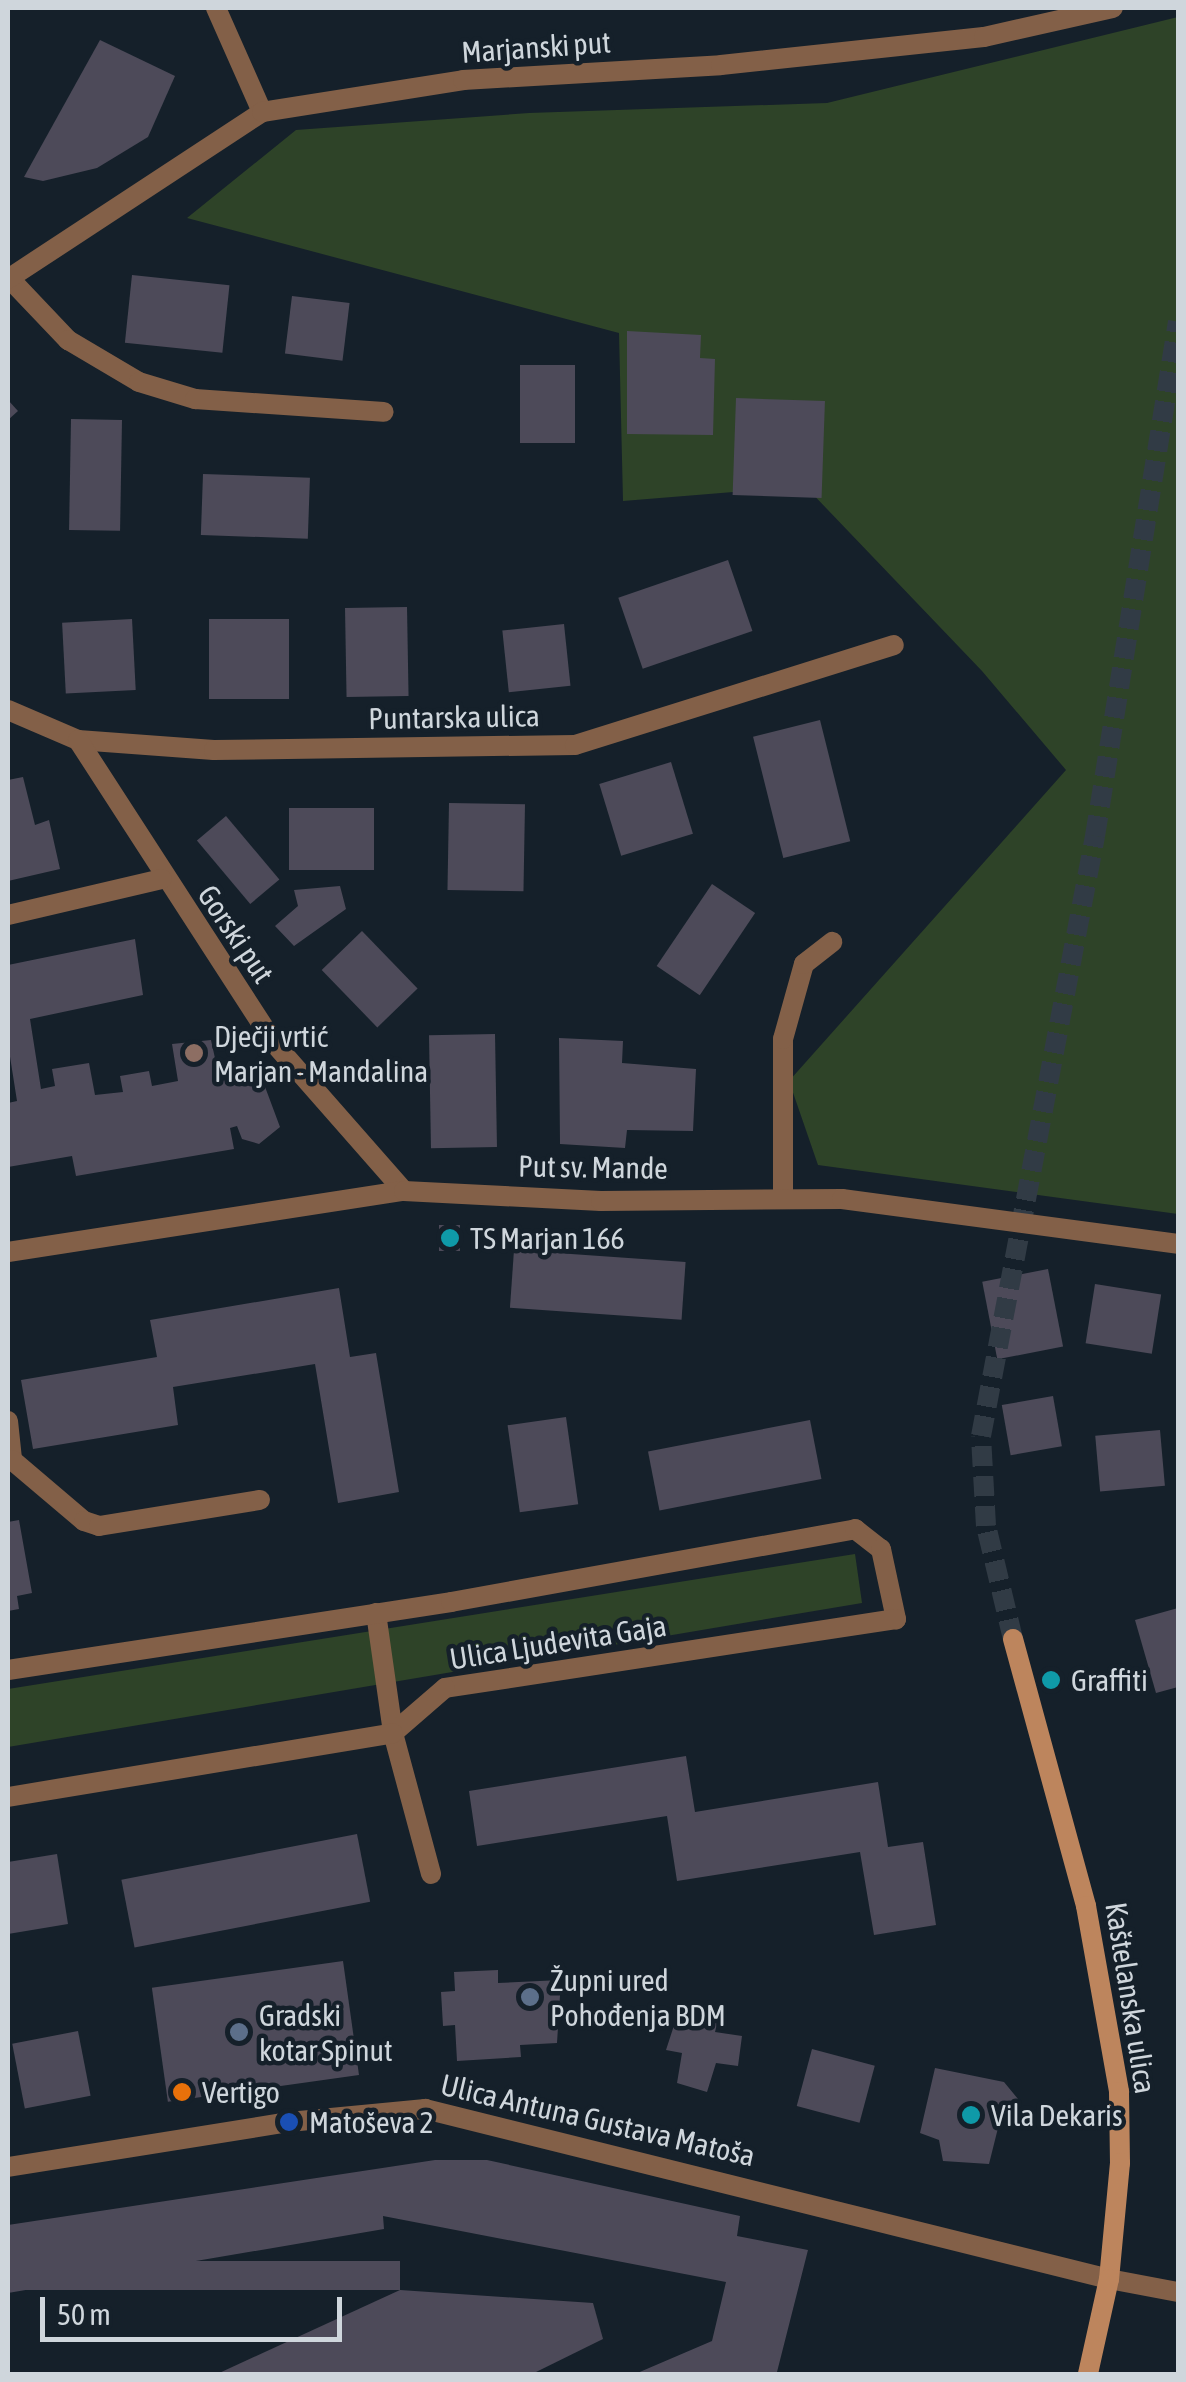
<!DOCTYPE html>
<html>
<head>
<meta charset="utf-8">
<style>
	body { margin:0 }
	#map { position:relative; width:1186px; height:2382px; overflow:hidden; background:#15202a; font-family:"Asap Condensed",sans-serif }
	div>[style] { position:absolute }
	.green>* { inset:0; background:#2e4328 }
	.building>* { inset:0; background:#4d4a59; transform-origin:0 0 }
	.secondary-tunnel>* { height:20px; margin-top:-10px; transform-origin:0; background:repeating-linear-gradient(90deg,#313b45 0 20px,transparent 0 30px) }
	.service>* { height:20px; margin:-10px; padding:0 10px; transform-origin:10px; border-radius:10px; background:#836048 }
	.minor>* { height:20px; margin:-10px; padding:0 10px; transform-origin:10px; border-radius:10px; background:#836048 }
	.tertiary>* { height:20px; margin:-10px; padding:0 10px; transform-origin:10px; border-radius:10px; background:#836048 }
	.secondary>* { height:20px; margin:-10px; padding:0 10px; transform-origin:10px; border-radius:10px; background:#bd855d }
	.dots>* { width:28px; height:28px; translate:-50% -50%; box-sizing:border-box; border:5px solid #15202a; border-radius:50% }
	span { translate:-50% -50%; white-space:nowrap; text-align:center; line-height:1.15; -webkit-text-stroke:9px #15202a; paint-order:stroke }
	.street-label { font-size:30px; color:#cfd6dc }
	.poi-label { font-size:30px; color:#cfd6dc }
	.left { translate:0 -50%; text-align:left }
	.frame { position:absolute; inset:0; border:10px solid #cfd6dc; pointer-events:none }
	.scale { position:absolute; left:40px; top:2297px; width:302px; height:45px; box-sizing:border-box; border:5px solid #cfd6dc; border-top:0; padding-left:12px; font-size:30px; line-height:35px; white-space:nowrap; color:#cfd6dc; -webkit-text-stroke:8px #15202a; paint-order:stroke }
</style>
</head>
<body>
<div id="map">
	<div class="green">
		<i style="clip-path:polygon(1178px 17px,1178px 1214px,818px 1165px,789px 1081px,1066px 770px,982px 671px,805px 486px,623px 501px,619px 333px,187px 218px,296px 130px,529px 113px,827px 103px)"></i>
		<i style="clip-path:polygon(855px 1554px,862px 1603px,8px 1747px,8px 1689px)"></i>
	</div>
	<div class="building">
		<i style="clip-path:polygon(100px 40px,175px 76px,148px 137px,97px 168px,43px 181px,24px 177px)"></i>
		<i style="left:132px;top:275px;width:98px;height:68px;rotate:6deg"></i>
		<i style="left:292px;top:296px;width:58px;height:58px;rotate:7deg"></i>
		<i style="clip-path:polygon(627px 331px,701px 335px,700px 358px,715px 359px,713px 435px,627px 434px)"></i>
		<i style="left:575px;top:365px;width:78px;height:55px;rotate:90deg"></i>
		<i style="left:736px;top:398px;width:89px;height:97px;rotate:2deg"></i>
		<i style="clip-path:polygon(8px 400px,18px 411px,8px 420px)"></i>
		<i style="left:71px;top:419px;width:51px;height:111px;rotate:1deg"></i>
		<i style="left:203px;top:474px;width:107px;height:61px;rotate:2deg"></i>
		<i style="left:728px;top:560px;width:75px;height:116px;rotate:71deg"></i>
		<i style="left:407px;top:607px;width:89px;height:62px;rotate:89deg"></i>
		<i style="left:132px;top:619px;width:71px;height:70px;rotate:87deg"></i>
		<i style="left:209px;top:619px;width:80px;height:80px"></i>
		<i style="left:564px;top:624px;width:62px;height:62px;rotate:84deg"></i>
		<i style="left:820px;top:720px;width:125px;height:69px;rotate:76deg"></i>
		<i style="left:671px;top:762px;width:75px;height:75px;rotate:73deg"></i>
		<i style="clip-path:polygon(23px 777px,35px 825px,49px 820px,60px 869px,8px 881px,8px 780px)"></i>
		<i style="left:449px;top:803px;width:76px;height:87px;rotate:1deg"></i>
		<i style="left:289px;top:808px;width:85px;height:62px"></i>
		<i style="left:226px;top:816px;width:83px;height:38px;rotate:50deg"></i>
		<i style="left:712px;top:884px;width:52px;height:99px;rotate:34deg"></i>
		<i style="clip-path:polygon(340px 886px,346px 909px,294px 946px,275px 926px,298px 906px,294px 890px)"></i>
		<i style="left:362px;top:931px;width:80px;height:56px;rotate:46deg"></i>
		<i style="clip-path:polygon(135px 939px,143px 995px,30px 1019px,41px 1089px,55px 1086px,52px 1069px,89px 1063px,95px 1095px,123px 1092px,120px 1076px,149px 1071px,152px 1086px,178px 1081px,172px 1044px,211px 1040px,220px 1081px,261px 1076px,280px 1127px,259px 1144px,242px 1139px,237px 1126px,230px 1128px,234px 1149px,76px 1176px,72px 1156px,8px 1167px,8px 1103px,17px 1101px,8px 1044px,8px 965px)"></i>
		<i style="left:495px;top:1034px;width:113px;height:66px;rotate:89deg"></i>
		<i style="clip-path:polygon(559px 1038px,623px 1041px,622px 1063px,696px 1069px,693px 1131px,627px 1130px,625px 1148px,560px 1144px)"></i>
		<i style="left:439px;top:1225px;width:21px;height:26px"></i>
		<i style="left:514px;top:1250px;width:172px;height:58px;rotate:4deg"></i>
		<i style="left:1048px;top:1269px;width:79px;height:67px;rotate:79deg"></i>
		<i style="left:1095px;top:1284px;width:67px;height:60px;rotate:9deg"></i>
		<i style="clip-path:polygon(339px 1288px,350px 1357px,376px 1353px,399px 1492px,338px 1503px,315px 1364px,173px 1387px,178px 1425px,33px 1449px,21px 1380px,157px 1357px,150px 1320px)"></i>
		<i style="left:1053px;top:1396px;width:51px;height:52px;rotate:80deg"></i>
		<i style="left:566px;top:1417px;width:88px;height:59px;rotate:82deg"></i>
		<i style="left:810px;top:1420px;width:60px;height:165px;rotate:79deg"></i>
		<i style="left:1160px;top:1430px;width:56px;height:65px;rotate:85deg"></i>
		<i style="clip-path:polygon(19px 1520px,32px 1593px,17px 1596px,19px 1609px,8px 1611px,8px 1522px)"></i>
		<i style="clip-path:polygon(1178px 1608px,1178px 1687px,1156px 1693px,1135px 1620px)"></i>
		<i style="clip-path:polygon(686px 1756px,695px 1812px,878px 1782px,888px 1847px,923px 1842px,936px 1925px,874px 1935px,860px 1852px,677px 1881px,667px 1816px,477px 1846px,469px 1791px)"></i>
		<i style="left:357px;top:1834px;width:69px;height:240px;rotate:79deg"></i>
		<i style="clip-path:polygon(57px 1854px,68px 1924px,8px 1934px,8px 1862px)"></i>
		<i style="left:343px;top:1961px;width:115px;height:193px;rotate:82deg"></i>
		<i style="clip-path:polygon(498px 1970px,498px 1983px,561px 1980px,557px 2043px,520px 2045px,521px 2057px,457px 2061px,455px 2025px,443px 2026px,441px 1992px,455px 1991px,454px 1972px)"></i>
		<i style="clip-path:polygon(679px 2010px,719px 2016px,715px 2032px,742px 2036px,738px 2066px,716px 2063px,707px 2092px,677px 2083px,682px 2053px,666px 2050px)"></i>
		<i style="left:78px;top:2031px;width:66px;height:67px;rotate:79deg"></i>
		<i style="left:812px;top:2049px;width:65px;height:59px;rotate:15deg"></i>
		<i style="clip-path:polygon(935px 2068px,1004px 2082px,1018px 2099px,1022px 2110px,1012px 2122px,1000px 2120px,989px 2164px,943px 2161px,939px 2140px,920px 2133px)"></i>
		<i style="clip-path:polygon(435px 2160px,487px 2160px,740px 2216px,737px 2236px,808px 2250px,777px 2372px,635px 2374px,712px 2341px,726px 2282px,383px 2216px,384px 2229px,8px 2293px,8px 2225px)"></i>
		<i style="left:400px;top:2261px;width:29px;height:396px;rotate:90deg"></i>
		<i style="clip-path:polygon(400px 2290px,593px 2303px,603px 2339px,532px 2374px,217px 2374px)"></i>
	</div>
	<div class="secondary-tunnel">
		<i style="left:1013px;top:1639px;width:116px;rotate:-103.4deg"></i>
		<i style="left:986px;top:1526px;width:90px;rotate:-93.2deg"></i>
		<i style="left:981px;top:1436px;width:611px;rotate:-79.24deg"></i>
		<i style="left:1095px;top:836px;width:521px;rotate:-80.83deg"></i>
	</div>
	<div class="service">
		<i style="left:8px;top:1421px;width:39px;rotate:84deg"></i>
		<i style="left:12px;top:1460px;width:94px;rotate:40.3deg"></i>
		<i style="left:84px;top:1521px;width:16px;rotate:18deg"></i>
		<i style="left:99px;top:1526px;width:163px;rotate:-9.2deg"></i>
		<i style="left:376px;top:1613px;width:121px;rotate:81.9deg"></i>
		<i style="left:393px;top:1733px;width:146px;rotate:74.9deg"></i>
		<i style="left:8px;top:1670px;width:448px;rotate:-8.7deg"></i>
		<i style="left:451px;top:1602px;width:411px;rotate:-10.2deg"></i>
		<i style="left:855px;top:1529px;width:33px;rotate:38deg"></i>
		<i style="left:881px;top:1549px;width:72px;rotate:77.9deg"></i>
		<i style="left:896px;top:1619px;width:456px;rotate:171.3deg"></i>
		<i style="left:445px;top:1688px;width:69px;rotate:139.1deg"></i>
	</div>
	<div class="minor">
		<i style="left:216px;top:8px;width:114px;rotate:66.1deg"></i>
		<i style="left:9px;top:278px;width:86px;rotate:46.4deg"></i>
		<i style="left:68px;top:340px;width:82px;rotate:30.6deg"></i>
		<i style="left:139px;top:382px;width:59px;rotate:16.9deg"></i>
		<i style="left:195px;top:399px;width:189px;rotate:3.9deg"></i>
		<i style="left:8px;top:279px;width:304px;rotate:-33.3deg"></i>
		<i style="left:262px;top:112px;width:204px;rotate:-9deg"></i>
		<i style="left:463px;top:80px;width:258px;rotate:-3.3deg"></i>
		<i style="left:721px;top:65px;width:264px;rotate:-6.1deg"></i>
		<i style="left:984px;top:37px;width:132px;rotate:-12.7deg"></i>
		<i style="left:8px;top:710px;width:76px;rotate:23.2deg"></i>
		<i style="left:78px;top:740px;width:136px;rotate:4.2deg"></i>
		<i style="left:214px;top:750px;width:361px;rotate:-0.8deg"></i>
		<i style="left:575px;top:745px;width:334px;rotate:-17.4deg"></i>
		<i style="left:78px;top:740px;width:359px;rotate:57.1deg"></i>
		<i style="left:273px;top:1042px;width:198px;rotate:48.7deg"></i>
		<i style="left:8px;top:915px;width:158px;rotate:-13.2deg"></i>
		<i style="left:783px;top:1195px;width:156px;rotate:-90deg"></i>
		<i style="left:783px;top:1039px;width:78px;rotate:-74.4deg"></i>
		<i style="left:804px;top:964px;width:36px;rotate:-38deg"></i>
		<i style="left:8px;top:1252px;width:401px;rotate:-8.8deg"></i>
		<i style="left:404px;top:1191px;width:197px;rotate:2.9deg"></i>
		<i style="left:601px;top:1201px;width:241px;rotate:-0.5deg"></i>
		<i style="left:842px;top:1199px;width:339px;rotate:7.6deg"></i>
		<i style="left:8px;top:1797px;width:390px;rotate:-9.4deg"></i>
		<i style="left:1109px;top:2279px;width:70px;rotate:10.7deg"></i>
	</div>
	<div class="tertiary">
		<i style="left:8px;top:2167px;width:285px;rotate:-9.1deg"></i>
		<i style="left:289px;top:2122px;width:137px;rotate:-5.5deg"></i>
		<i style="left:425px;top:2109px;width:705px;rotate:13.96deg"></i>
	</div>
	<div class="secondary">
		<i style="left:1013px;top:1639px;width:277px;rotate:74.7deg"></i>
		<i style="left:1086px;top:1906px;width:189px;rotate:79.9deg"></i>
		<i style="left:1119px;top:2092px;width:71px;rotate:89.2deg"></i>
		<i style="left:1120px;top:2163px;width:117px;rotate:95.4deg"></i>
		<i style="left:1109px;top:2279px;width:97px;rotate:102.5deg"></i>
	</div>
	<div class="dots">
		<i style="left:194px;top:1053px;background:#8d6e63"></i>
		<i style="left:450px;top:1238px;background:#0f9aa8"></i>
		<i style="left:1051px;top:1680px;background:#0f9aa8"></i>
		<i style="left:530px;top:1997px;background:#5c6f8a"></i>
		<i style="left:239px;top:2032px;background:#5c6f8a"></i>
		<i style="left:182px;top:2092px;background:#e8710a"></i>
		<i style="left:971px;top:2115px;background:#0f9aa8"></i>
		<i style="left:289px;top:2122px;background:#1a4fb4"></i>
	</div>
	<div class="street-label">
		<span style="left:536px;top:47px;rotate:-4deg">Marjanski put</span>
		<span style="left:454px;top:717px;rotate:-1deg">Puntarska ulica</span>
		<span style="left:236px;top:934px;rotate:56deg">Gorski put</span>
		<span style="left:593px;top:1167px;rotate:1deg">Put sv. Mande</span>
		<span style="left:558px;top:1642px;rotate:-9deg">Ulica Ljudevita Gaja</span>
		<span style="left:1131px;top:1998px;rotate:81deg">Kaštelanska ulica</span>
		<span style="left:598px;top:2120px;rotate:13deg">Ulica Antuna Gustava Matoša</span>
	</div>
	<div class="poi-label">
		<span class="left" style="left:214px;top:1053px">Dječji vrtić<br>Marjan - Mandalina</span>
		<span class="left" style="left:470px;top:1238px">TS Marjan 166</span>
		<span class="left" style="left:1071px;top:1680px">Graffiti</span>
		<span class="left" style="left:550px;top:1997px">Župni ured<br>Pohođenja BDM</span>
		<span class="left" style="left:259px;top:2032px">Gradski<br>kotar Spinut</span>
		<span class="left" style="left:202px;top:2092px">Vertigo</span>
		<span class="left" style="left:991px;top:2115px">Vila Dekaris</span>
		<span class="left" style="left:309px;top:2122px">Matoševa 2</span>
	</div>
	<div class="frame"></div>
	<div class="scale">50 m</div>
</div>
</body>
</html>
